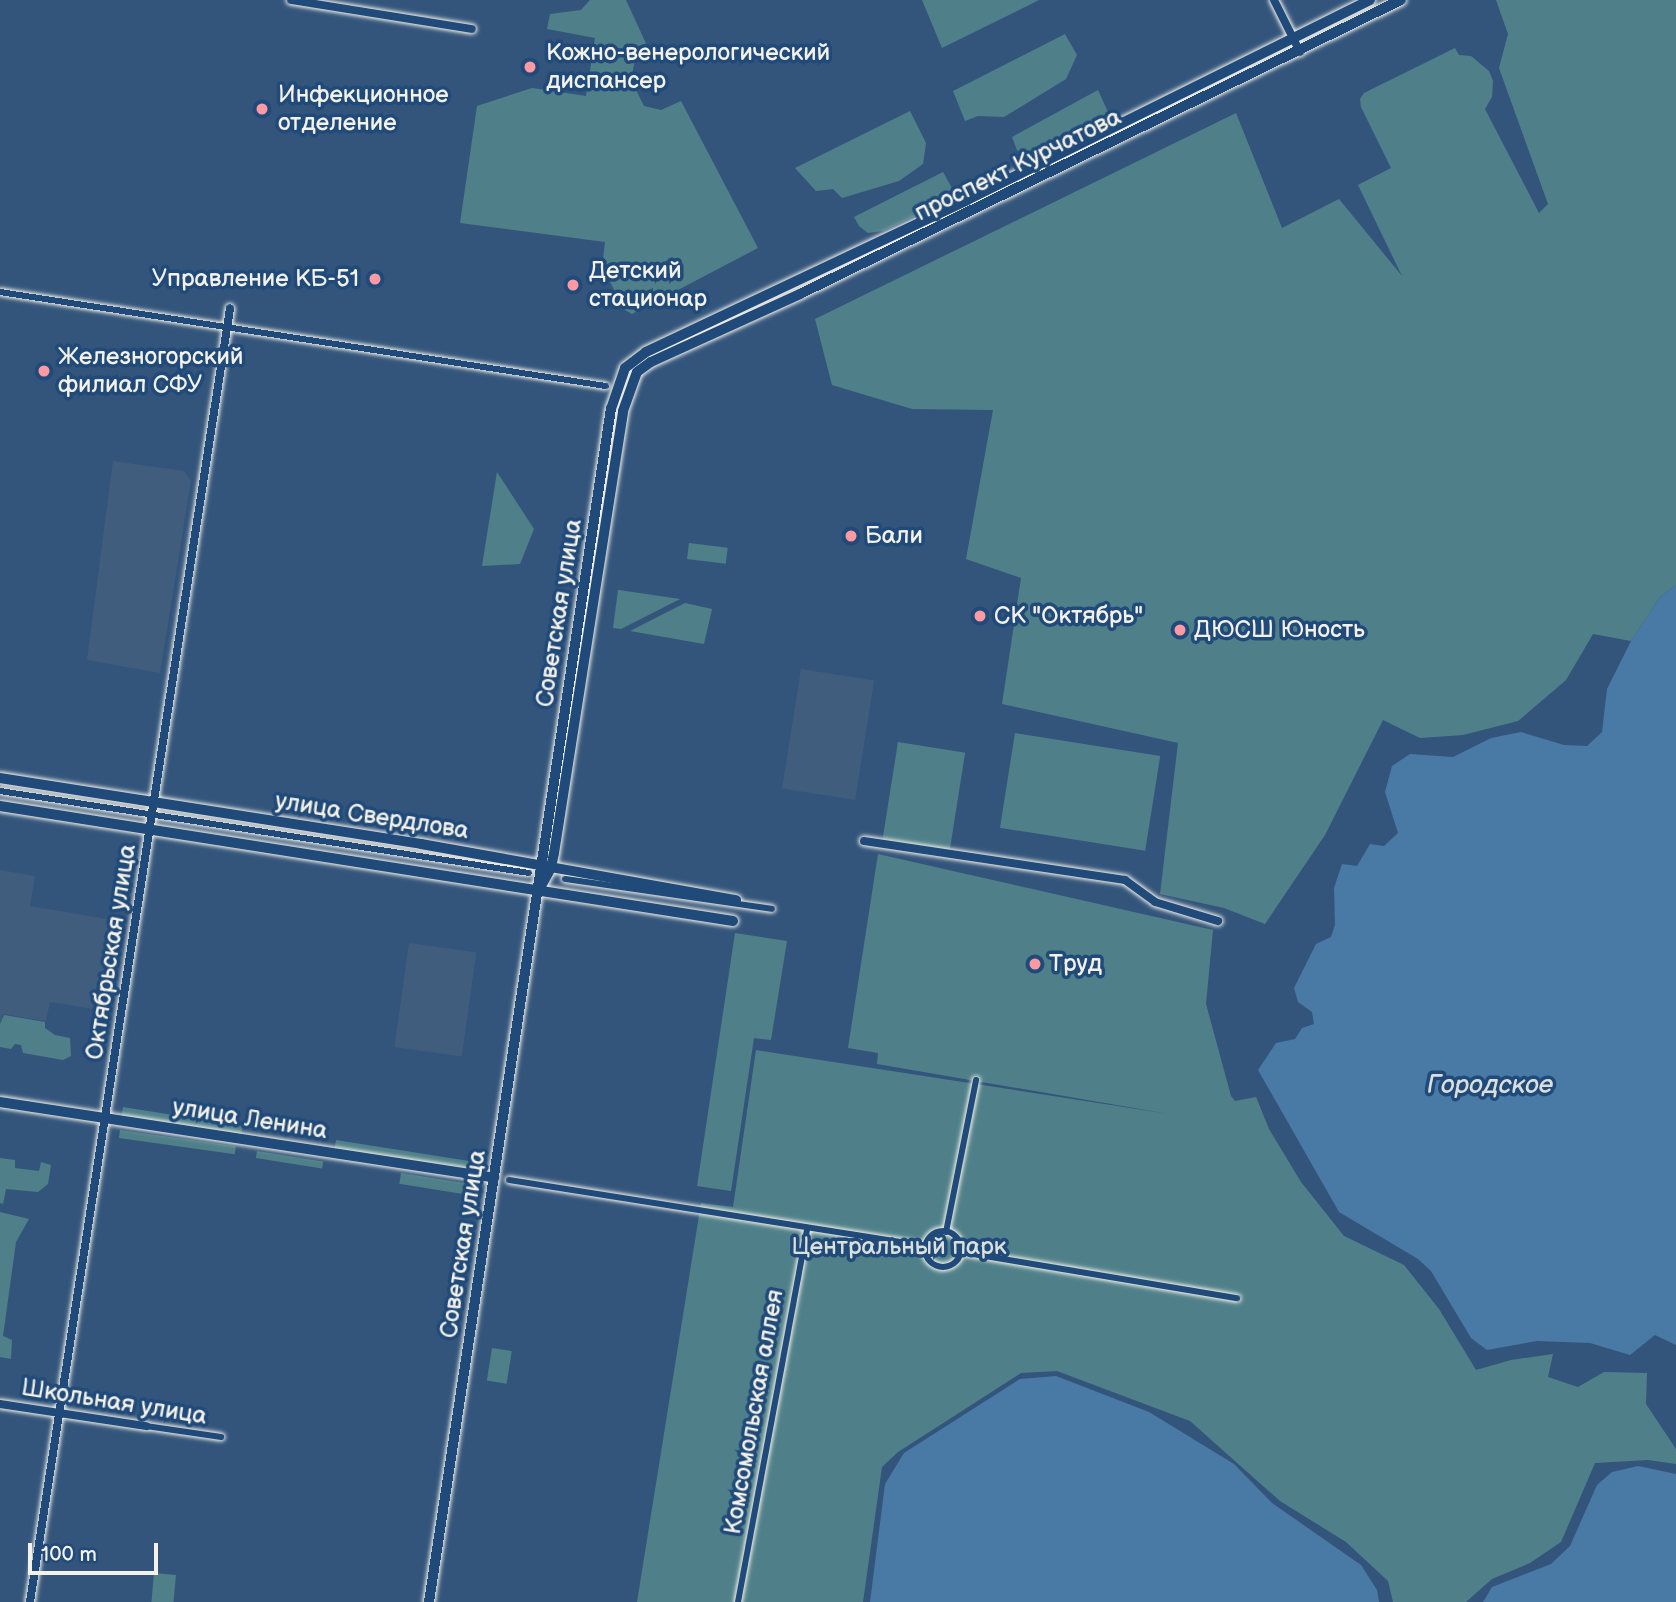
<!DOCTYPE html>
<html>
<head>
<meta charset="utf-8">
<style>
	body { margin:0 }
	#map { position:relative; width:1676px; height:1602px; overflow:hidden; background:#33557c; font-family:"Balsamiq Sans",sans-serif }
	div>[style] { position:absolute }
	.built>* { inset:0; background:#415d7e; transform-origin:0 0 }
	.green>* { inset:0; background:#4f808a; transform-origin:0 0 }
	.water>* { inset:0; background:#487aa5 }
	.roads { filter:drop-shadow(0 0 2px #f4f1e8) drop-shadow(0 0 2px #f4f1e8) }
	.pedestrian>* { height:6px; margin:-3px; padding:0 3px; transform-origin:3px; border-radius:3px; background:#1f4a7a }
	.pedestrian>.ring { margin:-3px; padding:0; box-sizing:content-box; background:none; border:6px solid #1f4a7a; border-radius:50% }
	.minor>* { height:8px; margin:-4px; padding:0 4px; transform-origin:4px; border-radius:4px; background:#1f4a7a }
	.tertiary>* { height:10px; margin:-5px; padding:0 5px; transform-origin:5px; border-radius:5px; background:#1f4a7a }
	.secondary>* { height:10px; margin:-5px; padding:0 5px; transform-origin:5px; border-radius:5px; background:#1f4a7a }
	.dots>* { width:19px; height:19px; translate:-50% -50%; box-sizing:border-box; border:4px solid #1f4a7a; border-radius:50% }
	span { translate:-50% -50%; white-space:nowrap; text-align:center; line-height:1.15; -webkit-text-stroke:7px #1f4a7a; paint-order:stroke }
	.poi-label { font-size:24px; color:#f4f1e8 }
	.left { translate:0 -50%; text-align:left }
	.right { translate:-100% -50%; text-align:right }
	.street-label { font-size:24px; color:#f4f1e8 }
	.park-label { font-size:24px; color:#dbe0da }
	.water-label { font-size:26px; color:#dadfde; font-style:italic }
	.scale { position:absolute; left:28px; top:1543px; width:130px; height:32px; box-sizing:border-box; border:4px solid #f4f1e8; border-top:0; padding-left:9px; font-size:21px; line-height:24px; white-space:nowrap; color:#f4f1e8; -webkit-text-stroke:5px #1f4a7a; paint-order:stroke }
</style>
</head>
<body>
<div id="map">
	<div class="built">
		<i style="clip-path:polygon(113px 461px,184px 471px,191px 481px,160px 673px,87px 660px)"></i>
		<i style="left:801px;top:669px;width:74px;height:121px;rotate:9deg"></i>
		<i style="clip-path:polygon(0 870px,35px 876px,30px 906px,119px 921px,106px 1011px,50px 1002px,46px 1021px,3px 1014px,0 1023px)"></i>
		<i style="left:409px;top:943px;width:68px;height:105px;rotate:8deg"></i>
	</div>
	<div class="green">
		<i style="clip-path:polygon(590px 0,626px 0,649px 50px,635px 59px,631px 80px,644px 106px,661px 110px,681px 101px,758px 248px,632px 314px,625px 310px,602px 267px,605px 242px,460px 223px,477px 106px,532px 88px,586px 96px,595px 38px,547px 29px,550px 14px,581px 10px)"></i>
		<i style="clip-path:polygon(922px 0,1039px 0,942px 48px)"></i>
		<i style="clip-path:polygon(1496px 0,1676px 0,1676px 585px,1660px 597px,1631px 641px,1593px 634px,1566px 680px,1518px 721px,1463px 735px,1420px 738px,1383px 720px,1325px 835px,1265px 924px,1224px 908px,1160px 894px,1178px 743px,1002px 704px,1021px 578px,966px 559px,993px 410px,912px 409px,832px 385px,815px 319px,1236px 113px,1282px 228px,1339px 199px,1402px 276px,1358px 185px,1391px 168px,1361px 107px,1360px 99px,1364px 93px,1455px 48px,1459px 55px,1471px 56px,1489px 71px,1493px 81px,1492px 97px,1485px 109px,1539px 213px,1548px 204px,1499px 68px,1508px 34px)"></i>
		<i style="clip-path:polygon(1065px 34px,1077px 55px,1066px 79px,1004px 117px,978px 116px,965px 121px,953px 91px)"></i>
		<i style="clip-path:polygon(1098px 90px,1108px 112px,1106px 122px,1028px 160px,1017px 150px,1012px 137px)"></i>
		<i style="clip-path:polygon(910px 111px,926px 143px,923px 164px,899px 181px,842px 198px,833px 189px,816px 191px,795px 168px)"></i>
		<i style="clip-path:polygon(943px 172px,953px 190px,949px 200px,883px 231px,868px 233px,859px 226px,854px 217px)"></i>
		<i style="clip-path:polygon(497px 472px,534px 529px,520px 564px,482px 566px)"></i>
		<i style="left:689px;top:543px;width:39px;height:16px;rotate:7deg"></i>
		<i style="clip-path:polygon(618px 590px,619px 590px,680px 599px,621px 629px,613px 628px)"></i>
		<i style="clip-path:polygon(685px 603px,712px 609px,704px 644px,630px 631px)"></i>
		<i style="left:1015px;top:733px;width:147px;height:96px;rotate:9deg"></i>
		<i style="left:898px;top:742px;width:68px;height:98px;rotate:9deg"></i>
		<i style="clip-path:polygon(878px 854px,1213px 930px,1206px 1004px,1231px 1096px,1235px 1101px,1256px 1097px,1269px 1129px,1301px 1182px,1344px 1236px,1404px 1265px,1439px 1309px,1476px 1370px,1511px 1360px,1553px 1354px,1548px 1377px,1578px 1387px,1604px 1372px,1647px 1373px,1646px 1404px,1676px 1449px,1676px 1464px,1648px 1460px,1595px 1463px,1561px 1542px,1530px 1563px,1492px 1579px,1466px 1602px,1393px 1602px,1388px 1581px,1346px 1542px,1280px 1501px,1190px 1421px,1057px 1371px,1021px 1373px,898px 1452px,882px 1467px,863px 1602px,637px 1602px,701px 1203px,733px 1207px,756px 1050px,1169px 1114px,877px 1064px,878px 1053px,848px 1048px)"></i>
		<i style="clip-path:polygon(735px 933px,787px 941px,771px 1040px,754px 1038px,731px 1191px,697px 1186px)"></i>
		<i style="clip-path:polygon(4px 1015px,45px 1022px,45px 1028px,55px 1035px,70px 1038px,71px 1056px,63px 1060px,23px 1053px,21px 1045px,15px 1044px,11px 1049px,0 1047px,0 1024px)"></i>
		<i style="left:123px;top:1107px;width:121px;height:9px;rotate:9deg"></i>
		<i style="left:120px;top:1130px;width:117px;height:8px;rotate:8deg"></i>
		<i style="left:336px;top:1140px;width:138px;height:10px;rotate:9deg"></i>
		<i style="left:257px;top:1151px;width:67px;height:7px;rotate:9deg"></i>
		<i style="clip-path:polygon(0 1158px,15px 1160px,15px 1168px,39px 1171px,41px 1162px,51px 1165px,48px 1184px,38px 1192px,6px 1189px,3px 1204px,0 1203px)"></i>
		<i style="left:401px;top:1173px;width:69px;height:11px;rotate:9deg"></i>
		<i style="clip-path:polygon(0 1212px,29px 1219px,16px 1242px,3px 1336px,12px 1340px,11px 1359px,0 1357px)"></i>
		<i style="left:492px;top:1348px;width:20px;height:33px;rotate:9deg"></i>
		<i style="left:154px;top:1573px;width:22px;height:29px;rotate:5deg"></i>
	</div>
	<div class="water">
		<i style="clip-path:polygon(1676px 585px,1676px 1345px,1655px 1335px,1630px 1355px,1590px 1343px,1537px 1341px,1487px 1350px,1471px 1338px,1431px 1271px,1418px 1259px,1339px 1212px,1258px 1070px,1276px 1043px,1295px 1039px,1302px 1028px,1314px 1024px,1312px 1012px,1298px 1002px,1294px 988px,1316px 944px,1331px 937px,1335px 925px,1334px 888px,1342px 864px,1357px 866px,1370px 844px,1384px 846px,1398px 833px,1385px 792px,1392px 766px,1410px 754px,1453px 757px,1491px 738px,1521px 732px,1564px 745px,1587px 746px,1602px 732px,1607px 689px,1631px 641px,1660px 597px)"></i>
		<i style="clip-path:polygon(1056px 1376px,1149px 1412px,1234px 1464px,1272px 1503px,1361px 1565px,1377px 1590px,1379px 1602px,870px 1602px,885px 1484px,904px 1453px,1020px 1379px)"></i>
		<i style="clip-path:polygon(1638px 1466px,1676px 1474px,1676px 1602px,1483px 1602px,1492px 1587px,1551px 1564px,1570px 1546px,1597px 1485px,1612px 1472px)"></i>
	</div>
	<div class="roads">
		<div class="pedestrian">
			<i style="left:0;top:292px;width:613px;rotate:8.82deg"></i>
			<i style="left:0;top:791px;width:535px;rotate:8.81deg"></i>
			<i style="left:565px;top:879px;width:209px;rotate:8.2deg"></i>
			<i style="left:509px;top:1180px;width:422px;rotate:9deg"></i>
			<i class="ring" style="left:925px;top:1231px;width:30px;height:30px"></i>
			<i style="left:946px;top:1232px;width:155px;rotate:-78.8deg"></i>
			<i style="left:961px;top:1252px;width:280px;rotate:9.5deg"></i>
			<i style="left:146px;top:1426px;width:76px;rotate:8.3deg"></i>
			<i style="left:738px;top:1602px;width:380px;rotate:-79.5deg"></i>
		</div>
		<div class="minor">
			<i style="left:291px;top:0;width:183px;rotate:9.1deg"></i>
			<i style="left:1274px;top:0;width:58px;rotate:63.4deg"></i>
			<i style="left:864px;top:841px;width:264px;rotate:8.5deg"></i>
			<i style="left:1125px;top:880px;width:37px;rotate:36deg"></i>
			<i style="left:1155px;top:902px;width:66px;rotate:16.8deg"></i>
			<i style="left:0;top:1404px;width:148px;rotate:8.6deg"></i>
			<i style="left:30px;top:1602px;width:1309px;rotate:-81.21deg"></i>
		</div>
		<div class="tertiary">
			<i style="left:0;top:778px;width:426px;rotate:8.9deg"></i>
			<i style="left:421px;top:844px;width:320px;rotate:10.1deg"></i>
			<i style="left:0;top:806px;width:742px;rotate:8.92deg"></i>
		</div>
		<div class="secondary">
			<i style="left:541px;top:886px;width:21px;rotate:-61deg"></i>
			<i style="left:551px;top:868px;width:15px;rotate:-79deg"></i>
			<i style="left:554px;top:853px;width:447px;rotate:-81.1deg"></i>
			<i style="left:623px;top:411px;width:41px;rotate:-70.3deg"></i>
			<i style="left:637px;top:372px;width:17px;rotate:-36deg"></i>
			<i style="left:651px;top:362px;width:164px;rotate:-24.5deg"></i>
			<i style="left:800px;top:294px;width:669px;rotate:-26.07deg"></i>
			<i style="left:0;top:1102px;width:500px;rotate:8.7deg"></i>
			<i style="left:429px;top:1602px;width:1207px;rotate:-81.33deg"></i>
			<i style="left:611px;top:409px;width:43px;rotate:-71.1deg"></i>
			<i style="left:625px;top:368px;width:26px;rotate:-37deg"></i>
			<i style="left:646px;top:352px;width:355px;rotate:-25.3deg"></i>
			<i style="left:967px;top:200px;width:450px;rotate:-26.4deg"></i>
		</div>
	</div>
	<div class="dots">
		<i style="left:530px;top:67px;background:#ff9aa2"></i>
		<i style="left:262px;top:109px;background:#ff9aa2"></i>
		<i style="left:375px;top:279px;background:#ff9aa2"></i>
		<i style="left:573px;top:285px;background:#ff9aa2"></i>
		<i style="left:44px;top:371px;background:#ff9aa2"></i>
		<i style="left:851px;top:536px;background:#ff9aa2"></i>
		<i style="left:980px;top:616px;background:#ff9aa2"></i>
		<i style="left:1180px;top:630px;background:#ff9aa2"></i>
		<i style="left:1035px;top:964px;background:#ff9aa2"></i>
	</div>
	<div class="poi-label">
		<span class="left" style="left:546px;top:67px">Кожно-венерологический<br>диспансер</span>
		<span class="left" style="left:278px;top:109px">Инфекционное<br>отделение</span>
		<span class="left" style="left:589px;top:285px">Детский<br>стационар</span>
		<span class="right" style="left:359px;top:279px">Управление КБ-51</span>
		<span class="left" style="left:58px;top:371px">Железногорский<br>филиал СФУ</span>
		<span class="left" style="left:865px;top:536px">Бали</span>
		<span class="left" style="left:994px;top:616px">СК "Октябрь"</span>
		<span class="left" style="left:1194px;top:630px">ДЮСШ Юность</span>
		<span class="left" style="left:1049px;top:964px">Труд</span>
	</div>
	<div class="street-label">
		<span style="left:1018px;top:165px;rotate:-26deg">проспект Курчатова</span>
		<span style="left:559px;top:613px;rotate:-81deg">Советская улица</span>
		<span style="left:372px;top:816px;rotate:9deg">улица Свердлова</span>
		<span style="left:111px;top:952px;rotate:-81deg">Октябрьская улица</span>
		<span style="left:250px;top:1119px;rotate:9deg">улица Ленина</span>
		<span style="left:463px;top:1244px;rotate:-81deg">Советская улица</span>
		<span style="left:114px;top:1402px;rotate:9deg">Школьная улица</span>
		<span style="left:754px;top:1412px;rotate:-80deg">Комсомольская аллея</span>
	</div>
	<div class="park-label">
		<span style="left:899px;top:1247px">Центральный парк</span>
	</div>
	<div class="water-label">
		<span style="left:1490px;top:1086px">Городское</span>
	</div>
	<div class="scale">100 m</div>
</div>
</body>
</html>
